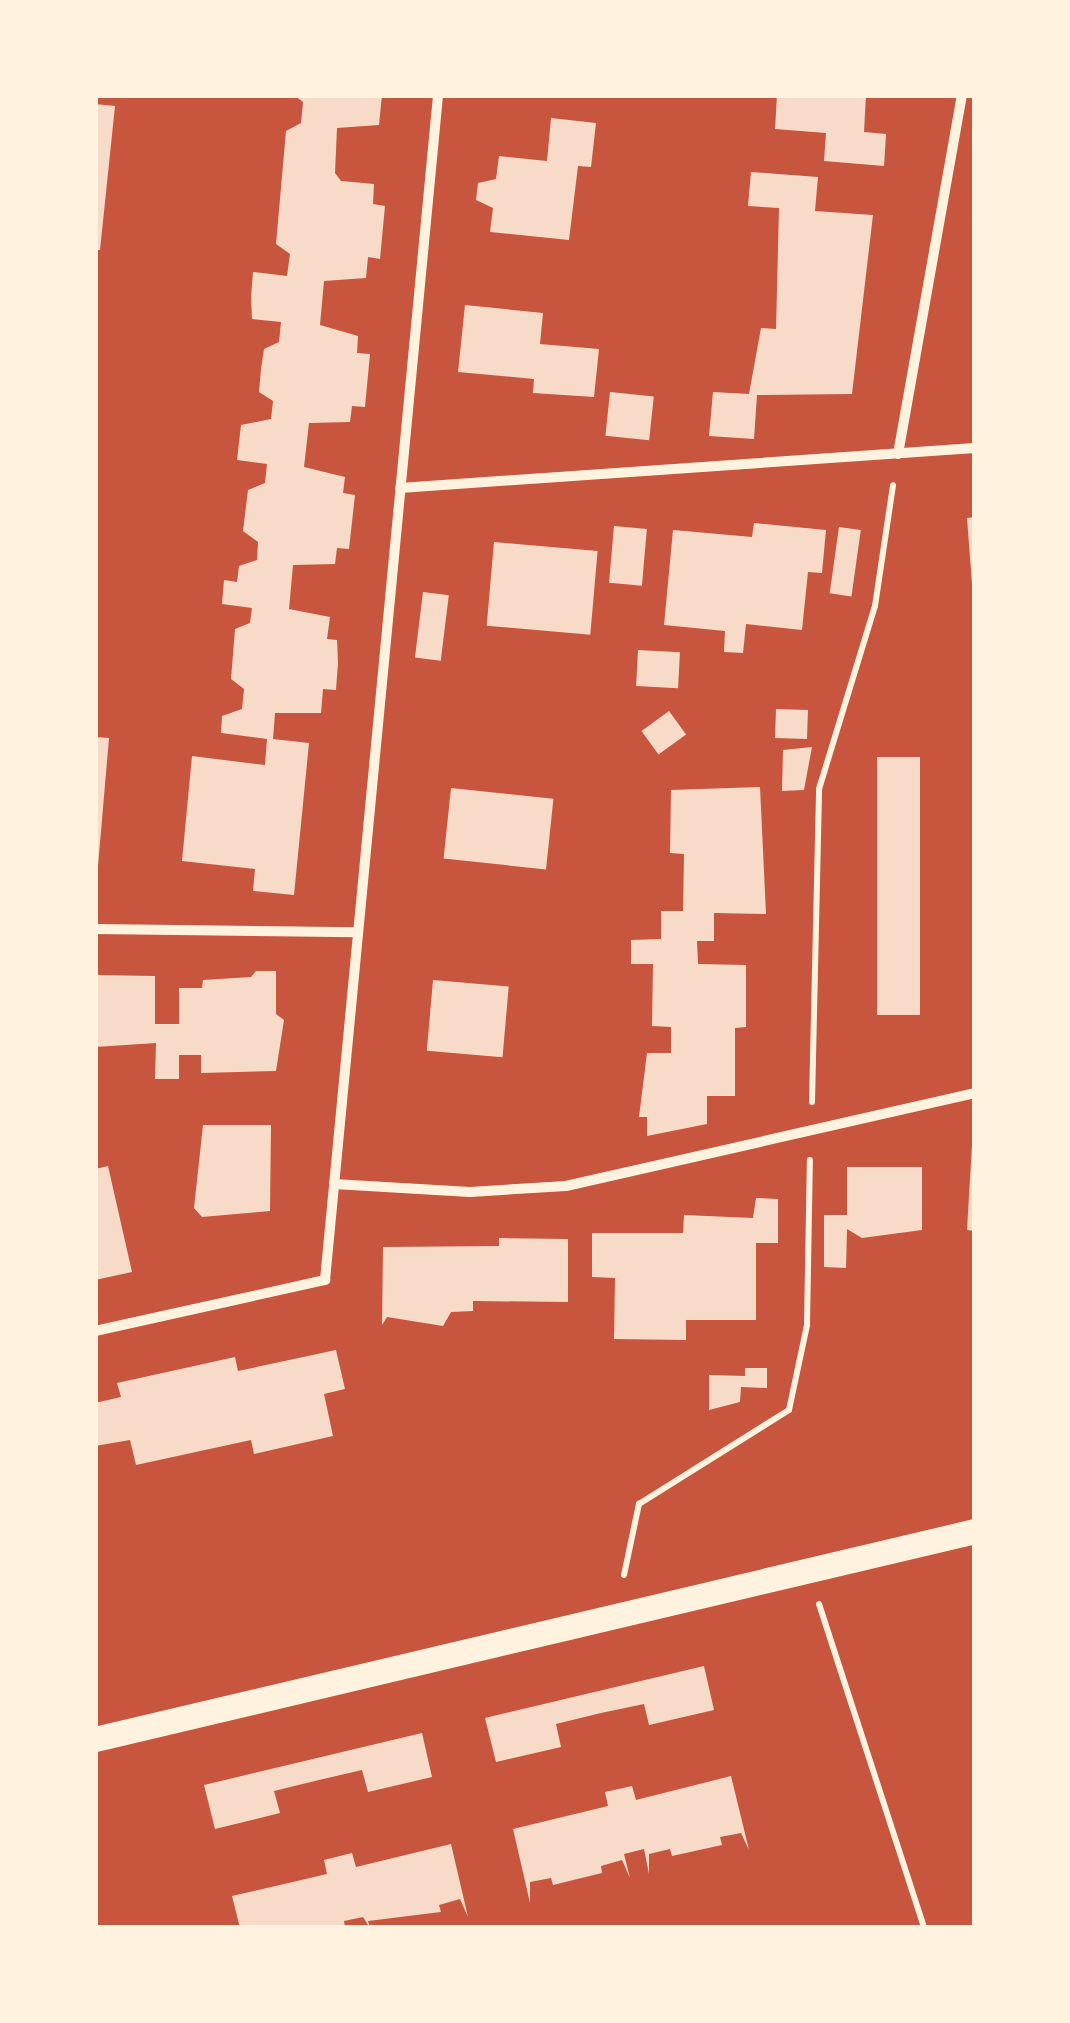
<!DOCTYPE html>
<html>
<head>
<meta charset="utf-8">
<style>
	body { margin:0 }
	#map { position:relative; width:1070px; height:2023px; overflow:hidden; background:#c8553d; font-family:"Titillium Web",sans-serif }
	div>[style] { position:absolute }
	.building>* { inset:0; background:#f7dbc8; transform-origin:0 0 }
	.path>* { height:6px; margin:-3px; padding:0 3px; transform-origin:3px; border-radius:3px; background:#fff3e0 }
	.minor>* { height:10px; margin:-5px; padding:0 5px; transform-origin:5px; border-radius:5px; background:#fff3e0 }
	.primary>* { height:25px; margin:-12.5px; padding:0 12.5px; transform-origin:12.5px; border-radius:12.5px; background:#fff3e0 }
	span { translate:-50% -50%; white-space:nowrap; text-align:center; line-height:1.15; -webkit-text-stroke:8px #fff3e0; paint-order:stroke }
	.frame { position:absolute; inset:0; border:98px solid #fff3e0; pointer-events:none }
</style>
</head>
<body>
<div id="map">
	<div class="building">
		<i style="clip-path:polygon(294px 95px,382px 95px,379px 125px,337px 128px,335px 173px,341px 181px,374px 184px,373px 204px,385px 206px,380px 259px,368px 257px,366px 278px,324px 281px,320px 325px,358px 336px,357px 353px,370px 354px,365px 407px,352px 406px,350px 422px,309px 423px,304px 467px,345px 477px,343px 493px,355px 495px,349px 549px,337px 548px,335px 564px,293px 565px,289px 609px,330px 617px,327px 639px,337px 640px,338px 663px,336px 690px,323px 689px,321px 713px,275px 713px,273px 739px,309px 743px,294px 895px,253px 891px,255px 869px,182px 861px,192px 756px,265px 765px,267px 739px,221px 733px,222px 716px,242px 709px,244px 689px,231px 679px,235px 629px,250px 623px,252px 608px,222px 604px,224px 580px,237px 582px,239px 566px,257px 560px,258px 542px,243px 531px,248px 490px,265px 483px,267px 464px,237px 460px,241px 425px,271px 419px,273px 401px,259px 392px,261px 369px,264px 349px,279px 342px,281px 322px,252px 319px,251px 297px,253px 272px,287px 276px,290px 254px,276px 244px,286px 131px,301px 123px,303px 102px)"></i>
		<i style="clip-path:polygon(777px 95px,866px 95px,864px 132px,886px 134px,884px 166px,824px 161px,826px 133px,775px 129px)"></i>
		<i style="clip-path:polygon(95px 104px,115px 106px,100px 250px,95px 250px)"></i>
		<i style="clip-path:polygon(551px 118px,596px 123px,591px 167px,578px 166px,569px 240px,490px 232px,493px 208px,476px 200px,478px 183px,496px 179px,499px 156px,547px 161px)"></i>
		<i style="clip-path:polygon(751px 172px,818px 177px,815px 211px,873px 215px,852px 394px,757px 395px,754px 439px,709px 436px,713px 392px,749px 394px,761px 328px,776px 329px,779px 208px,748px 206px)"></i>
		<i style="clip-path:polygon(465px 305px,543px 313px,540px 344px,599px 349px,594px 397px,533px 393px,534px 379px,458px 372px)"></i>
		<i style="left:610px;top:392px;width:44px;height:44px;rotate:6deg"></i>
		<i style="clip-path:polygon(975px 517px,975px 584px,972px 584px,967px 518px)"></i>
		<i style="clip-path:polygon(754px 523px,826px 530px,822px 573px,808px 572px,802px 630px,746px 624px,743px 653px,724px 652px,725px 631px,664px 625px,673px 530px,752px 537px)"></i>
		<i style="left:614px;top:526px;width:33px;height:57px;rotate:5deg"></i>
		<i style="left:839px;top:527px;width:22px;height:67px;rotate:8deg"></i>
		<i style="left:494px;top:542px;width:104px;height:84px;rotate:5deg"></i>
		<i style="left:423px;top:592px;width:26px;height:66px;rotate:7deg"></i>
		<i style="left:638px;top:650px;width:42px;height:36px;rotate:3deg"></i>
		<i style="left:776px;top:709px;width:32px;height:29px;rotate:2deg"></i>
		<i style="left:669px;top:711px;width:29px;height:34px;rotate:54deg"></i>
		<i style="clip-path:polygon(95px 737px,109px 738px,98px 866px,95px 866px)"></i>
		<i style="clip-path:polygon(812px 747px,804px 790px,782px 791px,783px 750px)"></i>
		<i style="left:877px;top:757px;width:43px;height:258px"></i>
		<i style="clip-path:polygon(760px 787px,766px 914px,714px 913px,714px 941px,697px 941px,698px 964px,746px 965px,746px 1027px,735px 1028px,735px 1096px,707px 1096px,707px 1124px,647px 1136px,647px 1117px,639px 1117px,647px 1053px,671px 1053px,671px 1027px,652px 1026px,653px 964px,631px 964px,631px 940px,661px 939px,661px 911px,683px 911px,684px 854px,670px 853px,671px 790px)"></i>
		<i style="left:451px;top:788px;width:103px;height:71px;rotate:6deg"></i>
		<i style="clip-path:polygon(256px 971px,276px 971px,276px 1014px,284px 1020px,276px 1071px,201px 1073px,201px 1055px,179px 1055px,179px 1079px,155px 1079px,156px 1043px,95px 1047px,95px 975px,155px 976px,155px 1024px,179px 1024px,179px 988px,202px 988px,203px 980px,251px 977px)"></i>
		<i style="left:433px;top:980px;width:76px;height:71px;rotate:5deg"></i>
		<i style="clip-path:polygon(203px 1125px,271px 1125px,270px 1211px,202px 1217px,194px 1208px)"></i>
		<i style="clip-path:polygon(972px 1145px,975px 1145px,975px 1231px,967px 1230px)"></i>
		<i style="clip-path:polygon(108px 1166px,132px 1272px,95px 1280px,95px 1169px)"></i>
		<i style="clip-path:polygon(847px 1167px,922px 1167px,922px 1230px,862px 1238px,847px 1229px,846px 1268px,824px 1267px,824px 1215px,847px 1215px)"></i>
		<i style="clip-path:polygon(756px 1198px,778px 1199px,778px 1243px,756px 1243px,756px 1320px,686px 1320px,686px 1340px,614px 1339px,615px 1278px,592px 1277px,592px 1233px,683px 1233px,684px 1215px,753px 1218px)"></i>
		<i style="clip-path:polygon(499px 1238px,568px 1239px,568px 1302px,473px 1301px,473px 1311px,451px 1312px,443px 1326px,387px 1317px,382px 1325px,383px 1247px,499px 1246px)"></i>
		<i style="clip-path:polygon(336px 1350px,345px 1389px,324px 1394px,333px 1436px,254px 1454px,251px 1440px,136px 1465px,130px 1440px,95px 1446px,95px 1403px,121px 1397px,117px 1383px,235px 1357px,238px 1371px)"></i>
		<i style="clip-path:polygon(745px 1368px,767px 1368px,767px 1388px,741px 1387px,740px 1402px,709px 1410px,709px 1375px,745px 1376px)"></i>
		<i style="clip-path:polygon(704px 1666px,714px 1710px,649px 1725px,644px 1704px,601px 1713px,556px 1724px,561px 1747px,496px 1762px,485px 1718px)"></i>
		<i style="clip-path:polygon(422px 1733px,432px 1777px,368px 1792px,362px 1770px,319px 1780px,274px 1791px,280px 1813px,215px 1829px,204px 1785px)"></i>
		<i style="clip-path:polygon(731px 1776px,749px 1850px,741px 1833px,720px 1837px,722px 1845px,672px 1856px,670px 1849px,649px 1854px,649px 1874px,644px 1849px,624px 1854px,630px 1878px,622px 1860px,601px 1866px,602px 1873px,553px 1885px,551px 1878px,530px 1882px,530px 1903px,513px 1829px,608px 1806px,605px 1792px,632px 1786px,636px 1800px)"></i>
		<i style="clip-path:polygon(451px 1844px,468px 1917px,460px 1899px,439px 1905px,441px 1912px,368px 1921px,370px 1928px,363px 1917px,344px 1921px,345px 1928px,240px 1928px,232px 1896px,327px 1874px,324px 1860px,352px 1853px,356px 1867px)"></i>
	</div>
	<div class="path">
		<i style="left:812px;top:1102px;width:313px;rotate:-88.7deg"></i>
		<i style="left:819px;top:789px;width:191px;rotate:-73deg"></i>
		<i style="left:875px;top:606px;width:122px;rotate:-81.5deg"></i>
		<i style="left:624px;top:1575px;width:73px;rotate:-78.1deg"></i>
		<i style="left:639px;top:1504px;width:177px;rotate:-32.1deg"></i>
		<i style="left:789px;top:1410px;width:87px;rotate:-78deg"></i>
		<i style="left:807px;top:1325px;width:165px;rotate:-89deg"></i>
		<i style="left:819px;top:1604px;width:341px;rotate:72deg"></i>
	</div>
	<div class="minor">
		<i style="left:898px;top:454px;width:365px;rotate:-79.9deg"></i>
		<i style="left:400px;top:488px;width:576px;rotate:-3.98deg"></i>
		<i style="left:95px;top:929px;width:263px;rotate:0.7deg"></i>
		<i style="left:334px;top:1184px;width:136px;rotate:3.4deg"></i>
		<i style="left:470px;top:1192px;width:96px;rotate:-3.6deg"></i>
		<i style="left:566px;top:1186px;width:419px;rotate:-12.8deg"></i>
		<i style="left:95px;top:1331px;width:236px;rotate:-12.5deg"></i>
		<i style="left:325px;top:1280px;width:1190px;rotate:-84.55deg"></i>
	</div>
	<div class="primary">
		<i style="left:95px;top:1739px;width:904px;rotate:-13.3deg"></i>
	</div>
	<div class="frame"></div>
</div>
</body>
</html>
